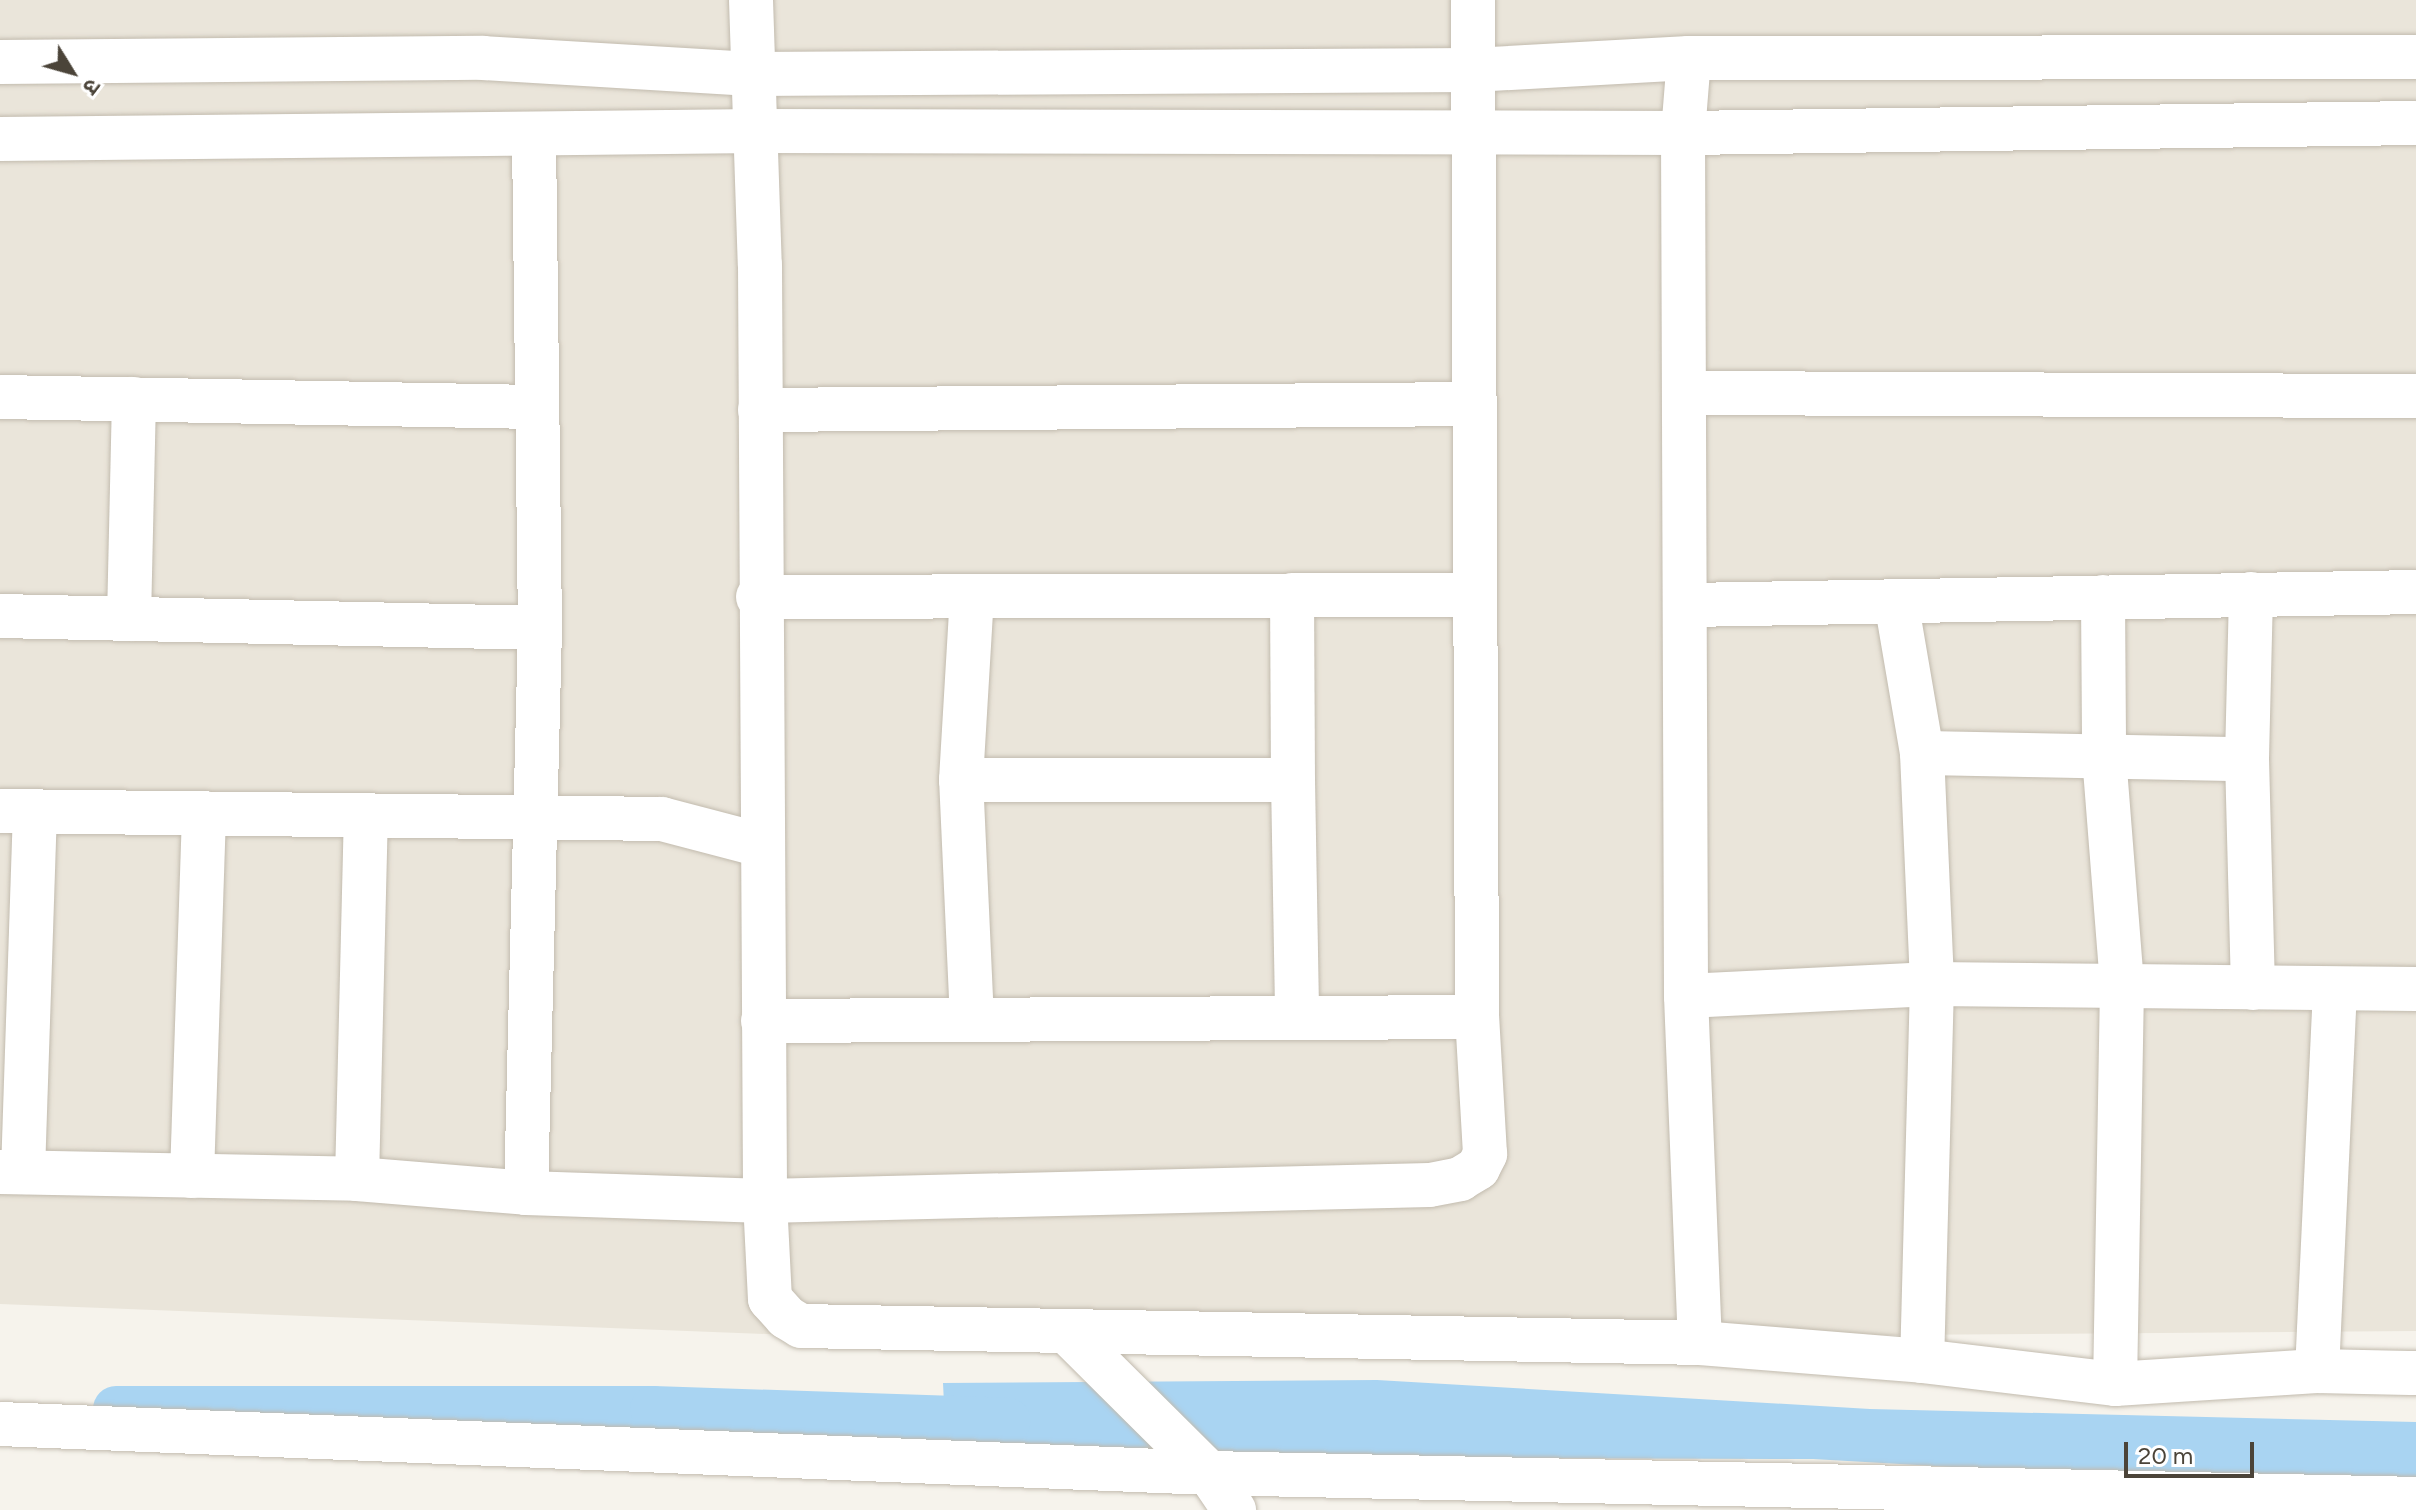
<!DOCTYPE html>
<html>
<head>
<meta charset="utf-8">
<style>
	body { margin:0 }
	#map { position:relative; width:2416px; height:1510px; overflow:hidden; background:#f6f3ec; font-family:Figtree,"Noto Sans Devanagari",sans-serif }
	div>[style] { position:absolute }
	.residential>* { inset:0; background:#eae5da }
	.water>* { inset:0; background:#a9d4f2 }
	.canal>* { height:46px; margin:-23px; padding:0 23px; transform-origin:23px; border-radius:23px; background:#a9d4f2 }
	.roads { filter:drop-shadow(0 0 2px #c2bbae) drop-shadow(0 0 2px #c2bbae) }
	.minor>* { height:44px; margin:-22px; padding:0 22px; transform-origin:22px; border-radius:22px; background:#fff }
	.tertiary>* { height:44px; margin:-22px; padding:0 22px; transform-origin:22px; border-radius:22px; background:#fff }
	span { translate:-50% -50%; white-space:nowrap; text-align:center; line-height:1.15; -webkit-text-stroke:7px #fff; paint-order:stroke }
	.north { position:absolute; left:32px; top:32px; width:80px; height:80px; -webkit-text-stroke:6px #fff; paint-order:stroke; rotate:127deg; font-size:22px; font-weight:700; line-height:32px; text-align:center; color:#4b4439 }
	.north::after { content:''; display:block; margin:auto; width:28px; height:36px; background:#4b4439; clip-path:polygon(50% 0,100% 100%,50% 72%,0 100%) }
	.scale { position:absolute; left:2124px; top:1442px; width:130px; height:36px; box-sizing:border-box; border:4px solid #4b4439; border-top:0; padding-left:10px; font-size:24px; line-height:28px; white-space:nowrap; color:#4b4439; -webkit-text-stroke:6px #fff; paint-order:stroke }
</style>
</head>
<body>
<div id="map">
	<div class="residential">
		<i style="clip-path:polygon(0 0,2416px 0,2416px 1331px,971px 1342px,0 1304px)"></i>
	</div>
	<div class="water">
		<i style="clip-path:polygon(1377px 1380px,1870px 1409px,2416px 1422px,2416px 1486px,2248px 1484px,1813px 1459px,1390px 1458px,946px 1446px,943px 1383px)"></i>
	</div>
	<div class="canal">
		<i style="left:116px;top:1409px;width:537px"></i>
		<i style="left:653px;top:1409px;width:355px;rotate:1.9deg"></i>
	</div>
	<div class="roads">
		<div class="minor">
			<i style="left:751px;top:0;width:265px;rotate:88.1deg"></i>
			<i style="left:760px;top:265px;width:936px;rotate:89.69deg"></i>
			<i style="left:765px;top:1201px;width:98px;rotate:87.1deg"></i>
			<i style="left:770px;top:1299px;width:24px;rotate:48deg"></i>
			<i style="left:786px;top:1317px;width:17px;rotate:31deg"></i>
			<i style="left:801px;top:1326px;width:899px;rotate:1.08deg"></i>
			<i style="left:1700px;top:1343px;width:223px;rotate:4.6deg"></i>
			<i style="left:1689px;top:58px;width:75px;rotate:94.6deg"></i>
			<i style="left:1683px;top:133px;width:863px;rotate:89.8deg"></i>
			<i style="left:1686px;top:996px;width:347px;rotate:87.7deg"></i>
			<i style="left:534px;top:137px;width:491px;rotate:89.3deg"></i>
			<i style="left:1685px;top:393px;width:731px;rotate:0.24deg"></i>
			<i style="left:0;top:397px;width:536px;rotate:1.07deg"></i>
			<i style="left:760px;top:410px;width:715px;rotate:-0.48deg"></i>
			<i style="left:2251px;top:594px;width:165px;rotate:91.4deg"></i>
			<i style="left:2247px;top:759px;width:229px;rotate:88.5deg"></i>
			<i style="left:758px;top:597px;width:717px;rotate:-0.16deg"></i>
			<i style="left:2103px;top:597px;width:159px;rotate:89.6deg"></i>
			<i style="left:2104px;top:756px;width:231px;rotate:85.5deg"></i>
			<i style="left:2122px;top:986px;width:398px;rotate:91deg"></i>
			<i style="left:1896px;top:601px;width:154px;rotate:80.3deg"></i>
			<i style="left:1922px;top:753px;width:231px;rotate:87.5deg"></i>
			<i style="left:1932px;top:984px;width:484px;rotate:0.6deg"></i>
			<i style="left:1688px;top:605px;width:728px;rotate:-1.02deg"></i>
			<i style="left:0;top:616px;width:540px;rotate:1.27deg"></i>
			<i style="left:540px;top:628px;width:565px;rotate:91.42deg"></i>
			<i style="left:129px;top:619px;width:220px;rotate:-88.7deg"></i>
			<i style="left:1922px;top:753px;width:325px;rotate:1.1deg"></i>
			<i style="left:961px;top:780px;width:183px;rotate:-86.6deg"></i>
			<i style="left:1293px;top:780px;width:238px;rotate:89deg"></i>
			<i style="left:0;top:811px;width:662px;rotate:0.69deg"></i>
			<i style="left:662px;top:819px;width:102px;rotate:14.7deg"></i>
			<i style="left:1686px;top:996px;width:246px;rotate:-2.8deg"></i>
			<i style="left:1932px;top:984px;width:377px;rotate:91.5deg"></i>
			<i style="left:1922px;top:1361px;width:194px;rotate:6.8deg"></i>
			<i style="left:2115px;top:1384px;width:202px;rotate:-3.7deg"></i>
			<i style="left:2317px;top:1371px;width:99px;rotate:1.2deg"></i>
			<i style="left:972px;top:1020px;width:240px;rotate:-92.6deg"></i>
			<i style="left:961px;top:780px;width:332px"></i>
			<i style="left:1293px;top:780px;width:185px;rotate:-90.3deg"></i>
			<i style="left:763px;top:1021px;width:714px;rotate:-0.32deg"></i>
			<i style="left:0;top:1172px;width:357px;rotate:1.1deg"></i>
			<i style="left:357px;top:1179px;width:170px;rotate:4.7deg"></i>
			<i style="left:526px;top:1193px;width:239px;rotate:1.9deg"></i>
			<i style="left:765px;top:1201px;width:665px;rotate:-1.38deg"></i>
			<i style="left:1430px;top:1185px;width:31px;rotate:-11deg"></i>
			<i style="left:1460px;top:1179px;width:21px;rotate:-31deg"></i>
			<i style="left:1478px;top:1168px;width:16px;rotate:-63deg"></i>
			<i style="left:1485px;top:1154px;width:137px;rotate:-93.3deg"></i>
			<i style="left:1477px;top:1017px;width:1017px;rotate:-90.23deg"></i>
			<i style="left:23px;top:1172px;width:361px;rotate:-88.1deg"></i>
			<i style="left:192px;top:1176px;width:363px;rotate:-88.1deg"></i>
			<i style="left:357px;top:1179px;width:364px;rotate:-88.6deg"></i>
			<i style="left:1066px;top:1331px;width:202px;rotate:44.8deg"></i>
			<i style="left:1209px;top:1473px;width:45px;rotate:56deg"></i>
			<i style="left:2317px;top:1371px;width:382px;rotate:-87.3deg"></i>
			<i style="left:0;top:1424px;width:1210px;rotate:2.32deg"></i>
			<i style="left:1209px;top:1473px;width:1207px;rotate:1.23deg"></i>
		</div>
		<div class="tertiary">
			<i style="left:0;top:62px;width:483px;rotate:-0.5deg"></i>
			<i style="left:483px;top:58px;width:269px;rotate:3.4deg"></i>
			<i style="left:752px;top:74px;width:721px;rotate:-0.32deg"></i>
			<i style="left:1473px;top:70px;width:216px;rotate:-3.2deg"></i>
			<i style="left:1689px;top:58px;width:727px;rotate:-0.08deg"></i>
			<i style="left:0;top:139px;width:758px;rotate:-0.6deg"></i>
			<i style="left:758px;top:131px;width:925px;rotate:0.12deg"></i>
			<i style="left:1683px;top:133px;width:733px;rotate:-0.78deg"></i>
		</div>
	</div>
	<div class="north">उ</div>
	<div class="scale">20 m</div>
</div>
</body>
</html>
